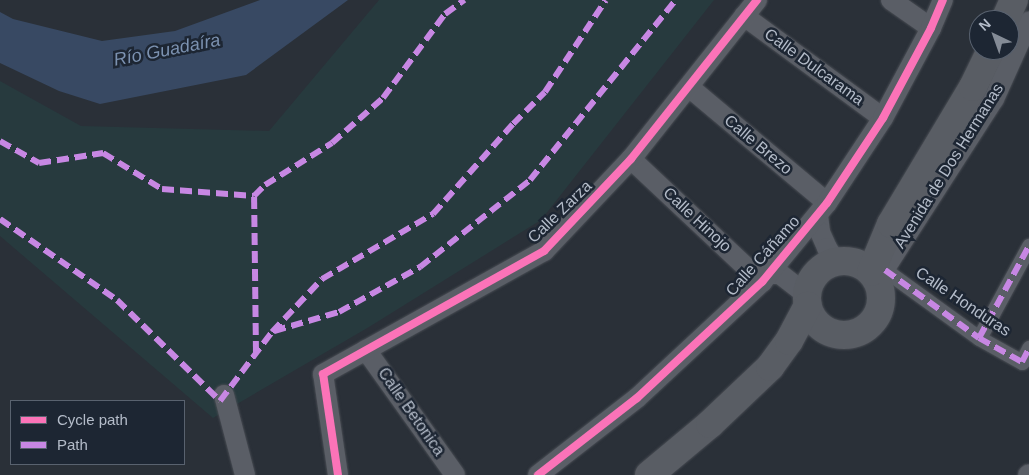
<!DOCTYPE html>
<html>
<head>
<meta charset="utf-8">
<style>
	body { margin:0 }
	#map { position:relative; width:1029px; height:475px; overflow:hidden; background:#2a3038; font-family:Helvetica,sans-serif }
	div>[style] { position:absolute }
	.green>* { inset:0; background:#273a3e }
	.water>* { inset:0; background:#384963 }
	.roads { filter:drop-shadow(0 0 1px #484c53) drop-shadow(0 0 1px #484c53) }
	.pedestrian>* { height:15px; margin:-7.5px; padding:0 7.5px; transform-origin:7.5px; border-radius:7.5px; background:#5a5e66 }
	.minor>* { height:20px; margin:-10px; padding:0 10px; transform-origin:10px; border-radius:10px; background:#5a5e66 }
	.secondary>* { height:28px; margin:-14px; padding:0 14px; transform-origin:14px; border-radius:14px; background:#595d64 }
	.secondary>.ring { margin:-14px; padding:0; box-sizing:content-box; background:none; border:28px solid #595d64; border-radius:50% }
	.quiet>* { height:6px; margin-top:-3px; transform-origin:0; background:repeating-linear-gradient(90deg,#c787e3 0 12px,transparent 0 18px) }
	.cycleway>* { height:8px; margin:-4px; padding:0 4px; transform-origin:4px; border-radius:4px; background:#fb73b8 }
	span { translate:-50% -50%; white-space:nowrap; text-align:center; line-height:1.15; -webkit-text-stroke:5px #1d2633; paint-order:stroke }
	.street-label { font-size:16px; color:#b4bcc9 }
	.water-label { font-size:18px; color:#7c92b1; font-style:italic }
	.legend { position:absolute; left:10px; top:400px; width:175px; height:65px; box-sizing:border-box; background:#1d2633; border:1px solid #59626f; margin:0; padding:6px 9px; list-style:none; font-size:15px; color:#b4bcc9 }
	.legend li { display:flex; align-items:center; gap:10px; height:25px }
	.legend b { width:25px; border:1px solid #59626f }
	.north { position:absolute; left:969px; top:10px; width:50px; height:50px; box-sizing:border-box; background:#1d2633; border:1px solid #59626f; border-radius:50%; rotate:318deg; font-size:14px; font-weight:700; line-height:20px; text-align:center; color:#b4bcc9 }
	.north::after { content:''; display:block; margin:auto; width:18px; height:22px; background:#848b96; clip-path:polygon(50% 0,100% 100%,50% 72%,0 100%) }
</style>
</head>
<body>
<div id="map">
	<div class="green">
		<i style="clip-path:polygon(379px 0,714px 0,541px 220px,369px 327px,213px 418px,0 236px,0 81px,81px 126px,269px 131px)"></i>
	</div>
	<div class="water">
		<i style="clip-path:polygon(260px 0,348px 0,246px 75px,100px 104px,59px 91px,0 63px,0 12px,13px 19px,102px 41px,175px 31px)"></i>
	</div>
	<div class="roads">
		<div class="pedestrian">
			<i style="left:885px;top:270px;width:116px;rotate:35.9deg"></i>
			<i style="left:979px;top:338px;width:49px;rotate:29.2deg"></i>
			<i style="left:1022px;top:362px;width:16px;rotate:-63deg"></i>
			<i style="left:979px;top:338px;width:105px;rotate:-61.5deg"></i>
		</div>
		<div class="minor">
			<i style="left:891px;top:0;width:49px;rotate:35deg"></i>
			<i style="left:744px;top:16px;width:172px;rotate:36.3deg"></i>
			<i style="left:689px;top:87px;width:180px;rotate:40deg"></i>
			<i style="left:631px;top:159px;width:180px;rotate:43.2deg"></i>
			<i style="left:818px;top:215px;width:17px;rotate:83deg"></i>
			<i style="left:820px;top:232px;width:17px;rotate:66deg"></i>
			<i style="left:827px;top:248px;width:17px;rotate:57deg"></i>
			<i style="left:769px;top:274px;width:11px"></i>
			<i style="left:780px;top:274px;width:34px;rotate:38deg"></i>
			<i style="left:877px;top:281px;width:216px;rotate:-57.3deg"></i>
			<i style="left:994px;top:99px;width:85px;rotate:-65.8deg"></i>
			<i style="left:366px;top:350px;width:153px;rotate:54.5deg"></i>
			<i style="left:224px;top:395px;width:83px;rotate:75.3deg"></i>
			<i style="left:338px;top:475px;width:102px;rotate:-98.4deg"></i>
			<i style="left:323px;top:374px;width:253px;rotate:-29.1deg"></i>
			<i style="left:544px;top:251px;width:127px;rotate:-46.6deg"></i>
			<i style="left:631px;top:159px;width:203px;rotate:-51.6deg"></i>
			<i style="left:538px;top:475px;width:125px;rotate:-37.9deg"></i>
			<i style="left:637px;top:398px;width:171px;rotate:-42.9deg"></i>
			<i style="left:762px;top:282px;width:102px;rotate:-50.6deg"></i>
			<i style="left:827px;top:203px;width:102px;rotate:-56.6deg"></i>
			<i style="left:883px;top:118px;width:102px;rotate:-61.9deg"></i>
			<i style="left:931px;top:28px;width:30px;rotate:-67deg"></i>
			<i style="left:1028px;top:475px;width:1px;rotate:-45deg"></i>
		</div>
		<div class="secondary">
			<i style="left:1005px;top:20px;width:22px;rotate:-66deg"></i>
			<i class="ring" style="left:807px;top:261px;width:46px;height:46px"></i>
			<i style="left:871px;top:272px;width:52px;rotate:-67.4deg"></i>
			<i style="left:891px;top:224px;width:160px;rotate:-59.1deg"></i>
			<i style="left:973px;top:87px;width:41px;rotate:-64.1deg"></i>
			<i style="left:649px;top:475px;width:80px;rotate:-39.9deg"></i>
			<i style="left:710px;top:424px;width:83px;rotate:-43.5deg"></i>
			<i style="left:770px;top:367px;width:32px;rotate:-54deg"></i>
			<i style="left:789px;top:341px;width:40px;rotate:-62deg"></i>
		</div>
	</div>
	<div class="quiet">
		<i style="left:0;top:141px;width:45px;rotate:29.4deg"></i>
		<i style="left:39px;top:163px;width:65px;rotate:-8.9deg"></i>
		<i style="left:103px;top:153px;width:69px;rotate:31.4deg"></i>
		<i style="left:162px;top:189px;width:92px;rotate:4.4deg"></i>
		<i style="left:0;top:219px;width:142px;rotate:34.7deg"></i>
		<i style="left:117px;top:300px;width:144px;rotate:44.4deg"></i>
		<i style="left:220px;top:401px;width:86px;rotate:-53deg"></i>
		<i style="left:272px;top:332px;width:73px;rotate:-46.7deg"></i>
		<i style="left:322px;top:279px;width:129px;rotate:-30.4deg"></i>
		<i style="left:433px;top:214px;width:120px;rotate:-48.4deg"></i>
		<i style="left:513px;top:124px;width:45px;rotate:-45deg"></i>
		<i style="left:545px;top:92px;width:110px;rotate:-56.5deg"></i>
		<i style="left:885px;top:270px;width:116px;rotate:35.9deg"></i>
		<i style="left:979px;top:338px;width:49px;rotate:29.2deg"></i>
		<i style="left:1022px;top:362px;width:16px;rotate:-63deg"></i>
		<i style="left:274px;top:331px;width:68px;rotate:-16.3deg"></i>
		<i style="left:339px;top:312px;width:93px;rotate:-29.1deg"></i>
		<i style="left:420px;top:267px;width:140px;rotate:-38.3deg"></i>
		<i style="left:530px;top:180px;width:232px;rotate:-51deg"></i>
		<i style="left:979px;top:338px;width:105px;rotate:-61.5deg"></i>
		<i style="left:256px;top:353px;width:157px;rotate:-90.7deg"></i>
		<i style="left:254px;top:196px;width:16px;rotate:-45deg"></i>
		<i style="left:265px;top:185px;width:79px;rotate:-32.1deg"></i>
		<i style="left:332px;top:143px;width:68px;rotate:-41.4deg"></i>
		<i style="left:383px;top:98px;width:104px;rotate:-53.6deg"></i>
		<i style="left:445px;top:14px;width:24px;rotate:-36deg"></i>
	</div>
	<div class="cycleway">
		<i style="left:338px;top:475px;width:102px;rotate:-98.4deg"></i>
		<i style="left:323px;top:374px;width:253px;rotate:-29.1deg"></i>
		<i style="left:544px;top:251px;width:127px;rotate:-46.6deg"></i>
		<i style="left:631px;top:159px;width:203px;rotate:-51.6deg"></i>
		<i style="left:538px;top:475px;width:125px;rotate:-37.9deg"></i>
		<i style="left:637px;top:398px;width:171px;rotate:-42.9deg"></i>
		<i style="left:762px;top:282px;width:102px;rotate:-50.6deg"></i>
		<i style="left:827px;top:203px;width:102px;rotate:-56.6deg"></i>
		<i style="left:883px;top:118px;width:102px;rotate:-61.9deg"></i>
		<i style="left:931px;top:28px;width:30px;rotate:-67deg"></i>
	</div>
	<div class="street-label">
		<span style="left:814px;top:67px;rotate:36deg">Calle Dulcarama</span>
		<span style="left:758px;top:145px;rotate:40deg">Calle Brezo</span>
		<span style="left:949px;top:166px;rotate:-58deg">Avenida de Dos Hermanas</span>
		<span style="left:560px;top:212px;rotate:-44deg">Calle Zarza</span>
		<span style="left:697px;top:220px;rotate:43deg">Calle Hinojo</span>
		<span style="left:763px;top:256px;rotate:-48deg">Calle Cáñamo</span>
		<span style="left:963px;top:302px;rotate:34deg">Calle Honduras</span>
		<span style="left:411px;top:412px;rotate:55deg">Calle Betonica</span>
	</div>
	<div class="water-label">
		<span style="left:167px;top:50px;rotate:-11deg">Río Guadaíra</span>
	</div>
	<ul class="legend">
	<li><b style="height:6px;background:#fb73b8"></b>Cycle path</li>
	<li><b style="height:6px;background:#c787e3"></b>Path</li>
	</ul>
	<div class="north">N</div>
</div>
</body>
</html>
